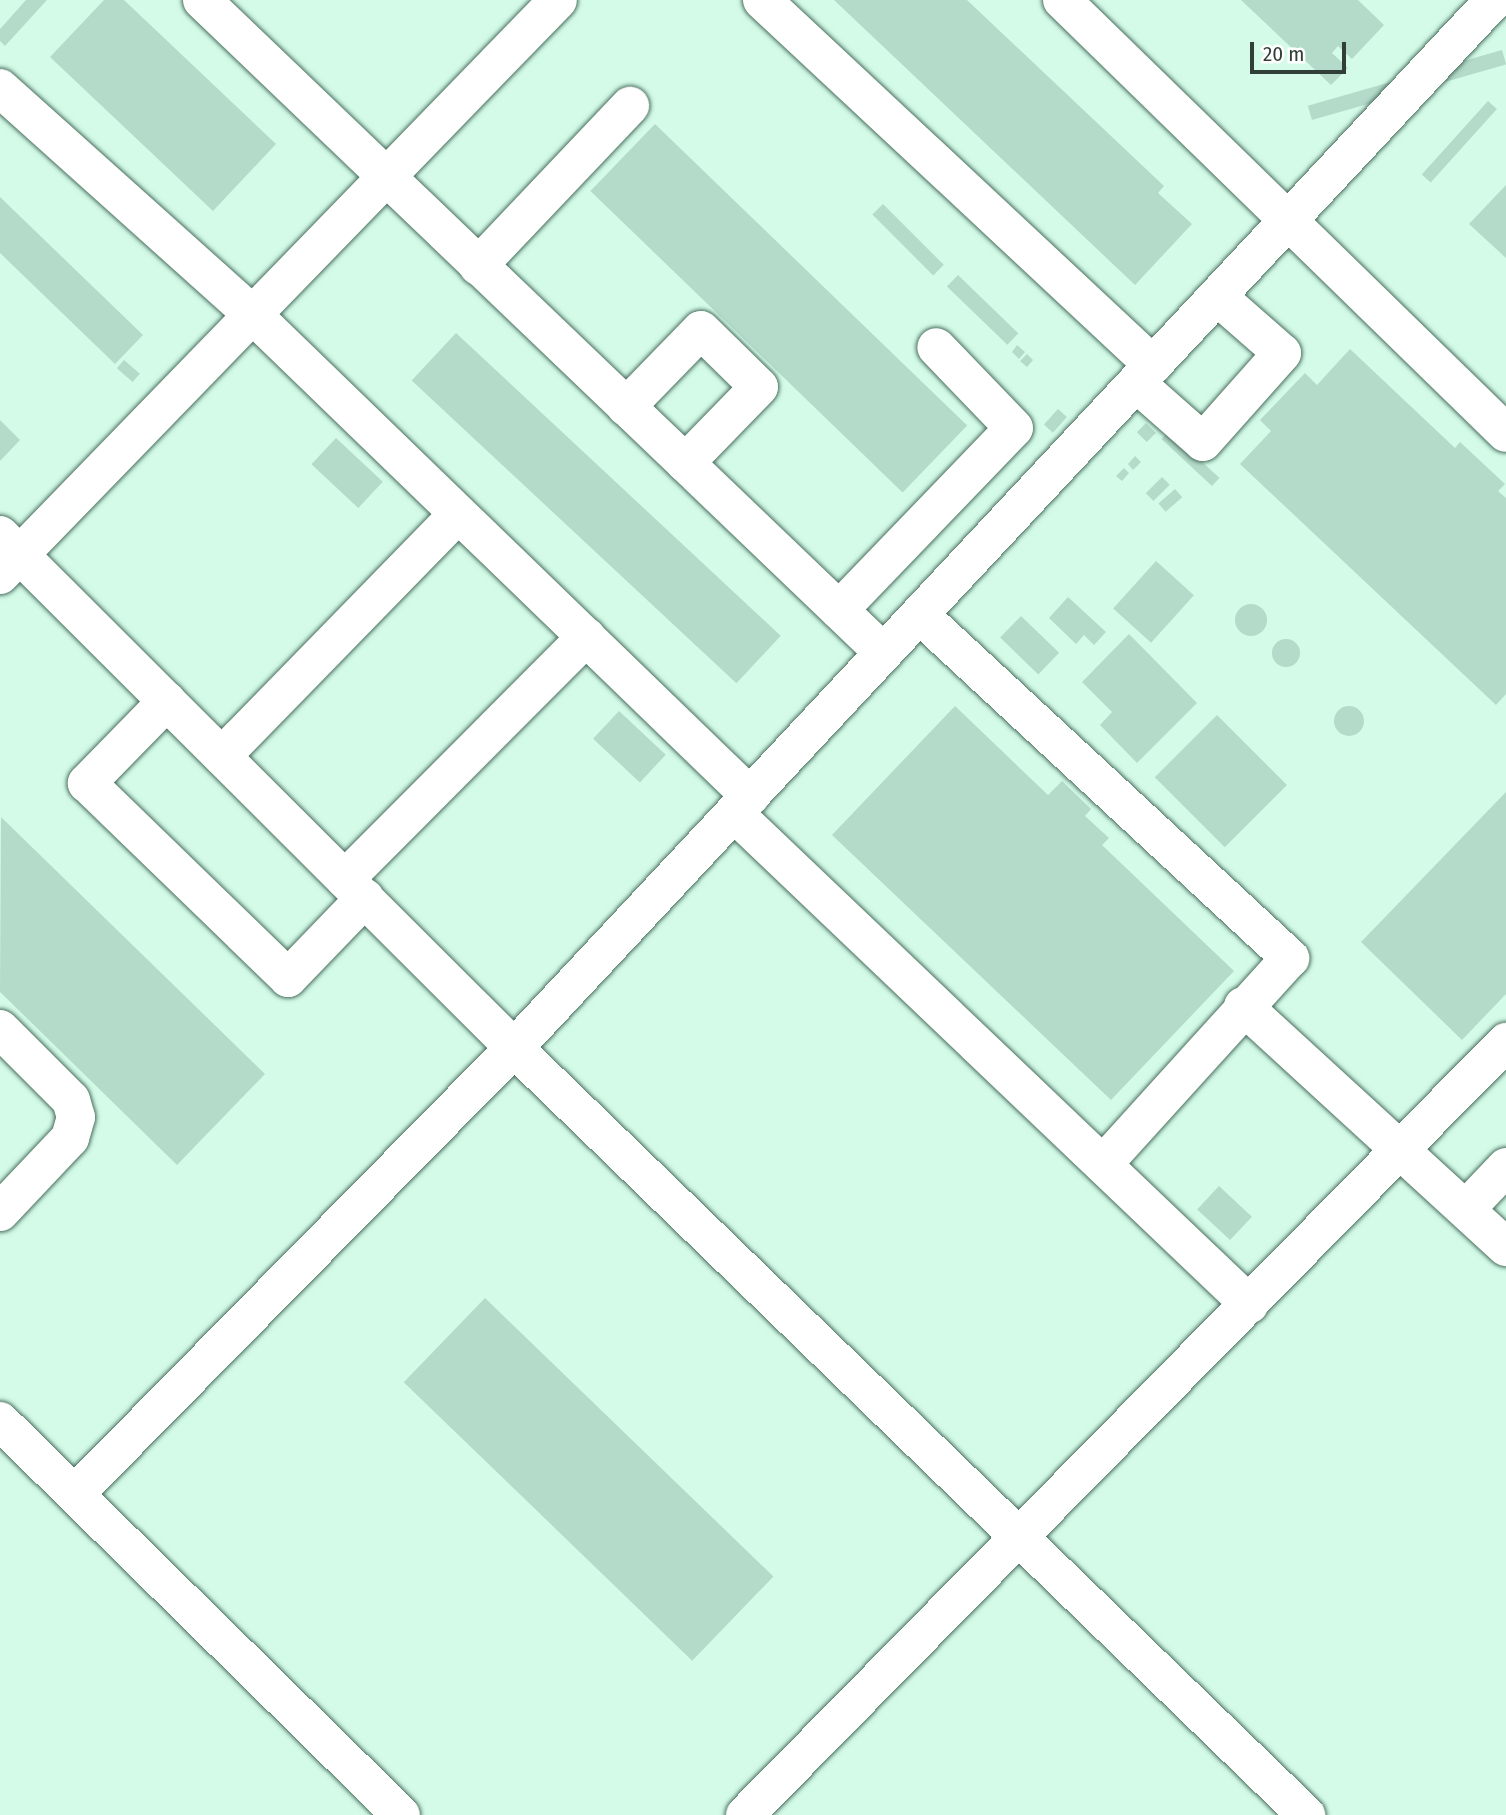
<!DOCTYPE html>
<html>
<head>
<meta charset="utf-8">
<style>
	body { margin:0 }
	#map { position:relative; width:1506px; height:1815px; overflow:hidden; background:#d3fbe8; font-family:"Fira Sans Condensed",sans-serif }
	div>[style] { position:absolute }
	.building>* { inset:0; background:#b4dbc9; transform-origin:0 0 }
	.round { border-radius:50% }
	.roads { filter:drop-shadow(0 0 2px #4a6e5e) drop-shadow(0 0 2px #4a6e5e) }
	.minor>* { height:38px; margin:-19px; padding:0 19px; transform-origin:19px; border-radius:19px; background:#fff }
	span { translate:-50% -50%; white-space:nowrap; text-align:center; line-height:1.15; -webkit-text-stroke:5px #fff; paint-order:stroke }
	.scale { position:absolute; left:1250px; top:42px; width:96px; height:32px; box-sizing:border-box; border:4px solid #304039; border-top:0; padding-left:9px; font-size:21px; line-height:24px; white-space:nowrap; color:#304039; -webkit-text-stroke:5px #fff; paint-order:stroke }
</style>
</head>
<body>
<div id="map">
	<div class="building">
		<i style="clip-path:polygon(26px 0,47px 0,5px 46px,0 41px,0 29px)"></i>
		<i style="clip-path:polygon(104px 0,124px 0,276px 144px,213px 211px,50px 57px)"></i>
		<i style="clip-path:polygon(834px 0,967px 0,1164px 186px,1158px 193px,1192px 224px,1135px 285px)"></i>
		<i style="clip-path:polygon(1241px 0,1358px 0,1384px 25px,1352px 59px,1338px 46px,1332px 53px,1348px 68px,1331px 85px)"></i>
		<i style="left:1502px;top:50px;width:15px;height:202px;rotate:74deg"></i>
		<i style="left:1488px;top:101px;width:12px;height:99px;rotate:42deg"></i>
		<i style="left:655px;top:124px;width:434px;height:93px;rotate:44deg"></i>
		<i style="clip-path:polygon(1506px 185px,1506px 258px,1469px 224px)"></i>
		<i style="clip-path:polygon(0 197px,143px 335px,115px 364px,0 253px)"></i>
		<i style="left:883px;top:204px;width:86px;height:15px;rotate:45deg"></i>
		<i style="left:958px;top:275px;width:84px;height:16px;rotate:44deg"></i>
		<i style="left:456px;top:333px;width:444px;height:65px;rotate:43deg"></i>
		<i style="clip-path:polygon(1017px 345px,1025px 352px,1019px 359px,1012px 352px)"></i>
		<i style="clip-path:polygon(1350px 349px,1455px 448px,1460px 442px,1505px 484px,1498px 491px,1506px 498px,1506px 694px,1496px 705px,1240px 464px,1271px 431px,1260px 420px,1305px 373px,1317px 385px)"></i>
		<i style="clip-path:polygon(1027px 354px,1033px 360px,1027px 367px,1020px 361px)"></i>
		<i style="left:124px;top:360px;width:21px;height:11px;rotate:41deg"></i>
		<i style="left:1058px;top:409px;width:12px;height:21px;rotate:42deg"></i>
		<i style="clip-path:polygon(0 420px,20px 440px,0 461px)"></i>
		<i style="left:1146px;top:423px;width:14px;height:13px;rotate:45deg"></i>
		<i style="left:1169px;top:431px;width:69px;height:11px;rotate:43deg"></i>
		<i style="left:336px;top:438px;width:64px;height:36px;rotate:43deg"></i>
		<i style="clip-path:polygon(1135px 456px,1141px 462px,1133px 470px,1128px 464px)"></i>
		<i style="clip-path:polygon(1124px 468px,1129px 473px,1122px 481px,1116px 476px)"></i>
		<i style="left:1162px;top:477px;width:11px;height:23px;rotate:45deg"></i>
		<i style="left:1175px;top:489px;width:11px;height:22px;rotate:49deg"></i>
		<i style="left:1156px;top:561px;width:51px;height:64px;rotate:42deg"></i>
		<i style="clip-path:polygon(1068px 597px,1106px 632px,1094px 645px,1084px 635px,1076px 644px,1049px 618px)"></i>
		<i class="round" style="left:1235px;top:604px;width:32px;height:32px"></i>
		<i style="left:1021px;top:616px;width:53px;height:30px;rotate:44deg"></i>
		<i style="clip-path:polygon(1129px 634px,1197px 703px,1137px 763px,1100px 725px,1112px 712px,1082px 682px)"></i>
		<i class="round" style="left:1272px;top:639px;width:28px;height:28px"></i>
		<i class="round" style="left:1334px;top:706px;width:30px;height:30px"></i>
		<i style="clip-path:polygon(955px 706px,1048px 795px,1062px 781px,1091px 809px,1085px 816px,1109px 838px,1102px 845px,1234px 971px,1111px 1100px,832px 835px)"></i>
		<i style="left:619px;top:711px;width:64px;height:38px;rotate:43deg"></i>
		<i style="left:1217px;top:715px;width:99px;height:88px;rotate:45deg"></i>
		<i style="clip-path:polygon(1506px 792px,1506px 994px,1462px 1040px,1361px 942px)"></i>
		<i style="clip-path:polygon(1px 817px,265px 1074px,177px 1165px,0 992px)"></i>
		<i style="left:1219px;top:1186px;width:45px;height:32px;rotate:43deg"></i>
		<i style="left:485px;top:1298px;width:401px;height:117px;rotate:44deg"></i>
	</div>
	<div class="roads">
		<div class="minor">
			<i style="left:202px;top:0;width:944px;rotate:43.76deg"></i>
			<i style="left:762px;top:0;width:535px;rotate:43.03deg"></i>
			<i style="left:1062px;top:0;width:620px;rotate:44.28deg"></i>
			<i style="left:0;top:88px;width:340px;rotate:41.9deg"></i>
			<i style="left:253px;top:315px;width:692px;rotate:44.06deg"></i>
			<i style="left:478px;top:266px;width:221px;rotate:-46.5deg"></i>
			<i style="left:1136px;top:383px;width:89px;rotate:41.4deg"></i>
			<i style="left:1203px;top:442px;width:119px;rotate:-48.4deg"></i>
			<i style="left:1282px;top:353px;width:86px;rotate:-138.8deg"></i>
			<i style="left:626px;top:407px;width:107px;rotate:-45.8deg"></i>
			<i style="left:701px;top:330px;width:81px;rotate:44.5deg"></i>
			<i style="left:759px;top:387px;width:106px;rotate:134.2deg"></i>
			<i style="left:0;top:535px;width:726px;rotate:44.94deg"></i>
			<i style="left:514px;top:1048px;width:1103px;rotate:44.08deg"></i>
			<i style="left:0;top:575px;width:801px;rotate:-45.86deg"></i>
			<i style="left:839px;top:610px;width:252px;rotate:-46.1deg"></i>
			<i style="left:1014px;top:428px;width:112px;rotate:-133.9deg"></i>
			<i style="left:920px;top:615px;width:505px;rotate:42.83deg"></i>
			<i style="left:1290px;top:958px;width:275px;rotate:132.2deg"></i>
			<i style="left:167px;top:701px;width:115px;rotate:134.3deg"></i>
			<i style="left:87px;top:783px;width:280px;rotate:44.1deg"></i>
			<i style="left:288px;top:978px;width:111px;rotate:-46.1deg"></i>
			<i style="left:222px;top:756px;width:338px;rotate:-45.7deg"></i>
			<i style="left:734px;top:813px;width:712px;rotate:43.63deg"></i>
			<i style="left:345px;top:879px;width:342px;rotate:-45.1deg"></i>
			<i style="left:1243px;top:1006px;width:357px;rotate:42.5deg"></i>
			<i style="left:0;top:1029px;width:100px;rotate:45deg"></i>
			<i style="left:71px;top:1100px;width:18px;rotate:74deg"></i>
			<i style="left:76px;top:1117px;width:22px;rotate:106deg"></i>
			<i style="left:70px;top:1138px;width:102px;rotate:133.4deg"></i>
			<i style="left:1466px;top:1209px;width:58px;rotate:-46.4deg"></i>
			<i style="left:0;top:1421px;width:562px;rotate:44.5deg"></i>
			<i style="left:75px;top:1494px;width:626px;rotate:-45.45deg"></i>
			<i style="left:514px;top:1048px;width:1435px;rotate:-46.92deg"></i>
			<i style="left:745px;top:1815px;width:1085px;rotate:-45.45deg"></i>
		</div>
	</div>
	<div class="scale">20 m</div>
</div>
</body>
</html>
